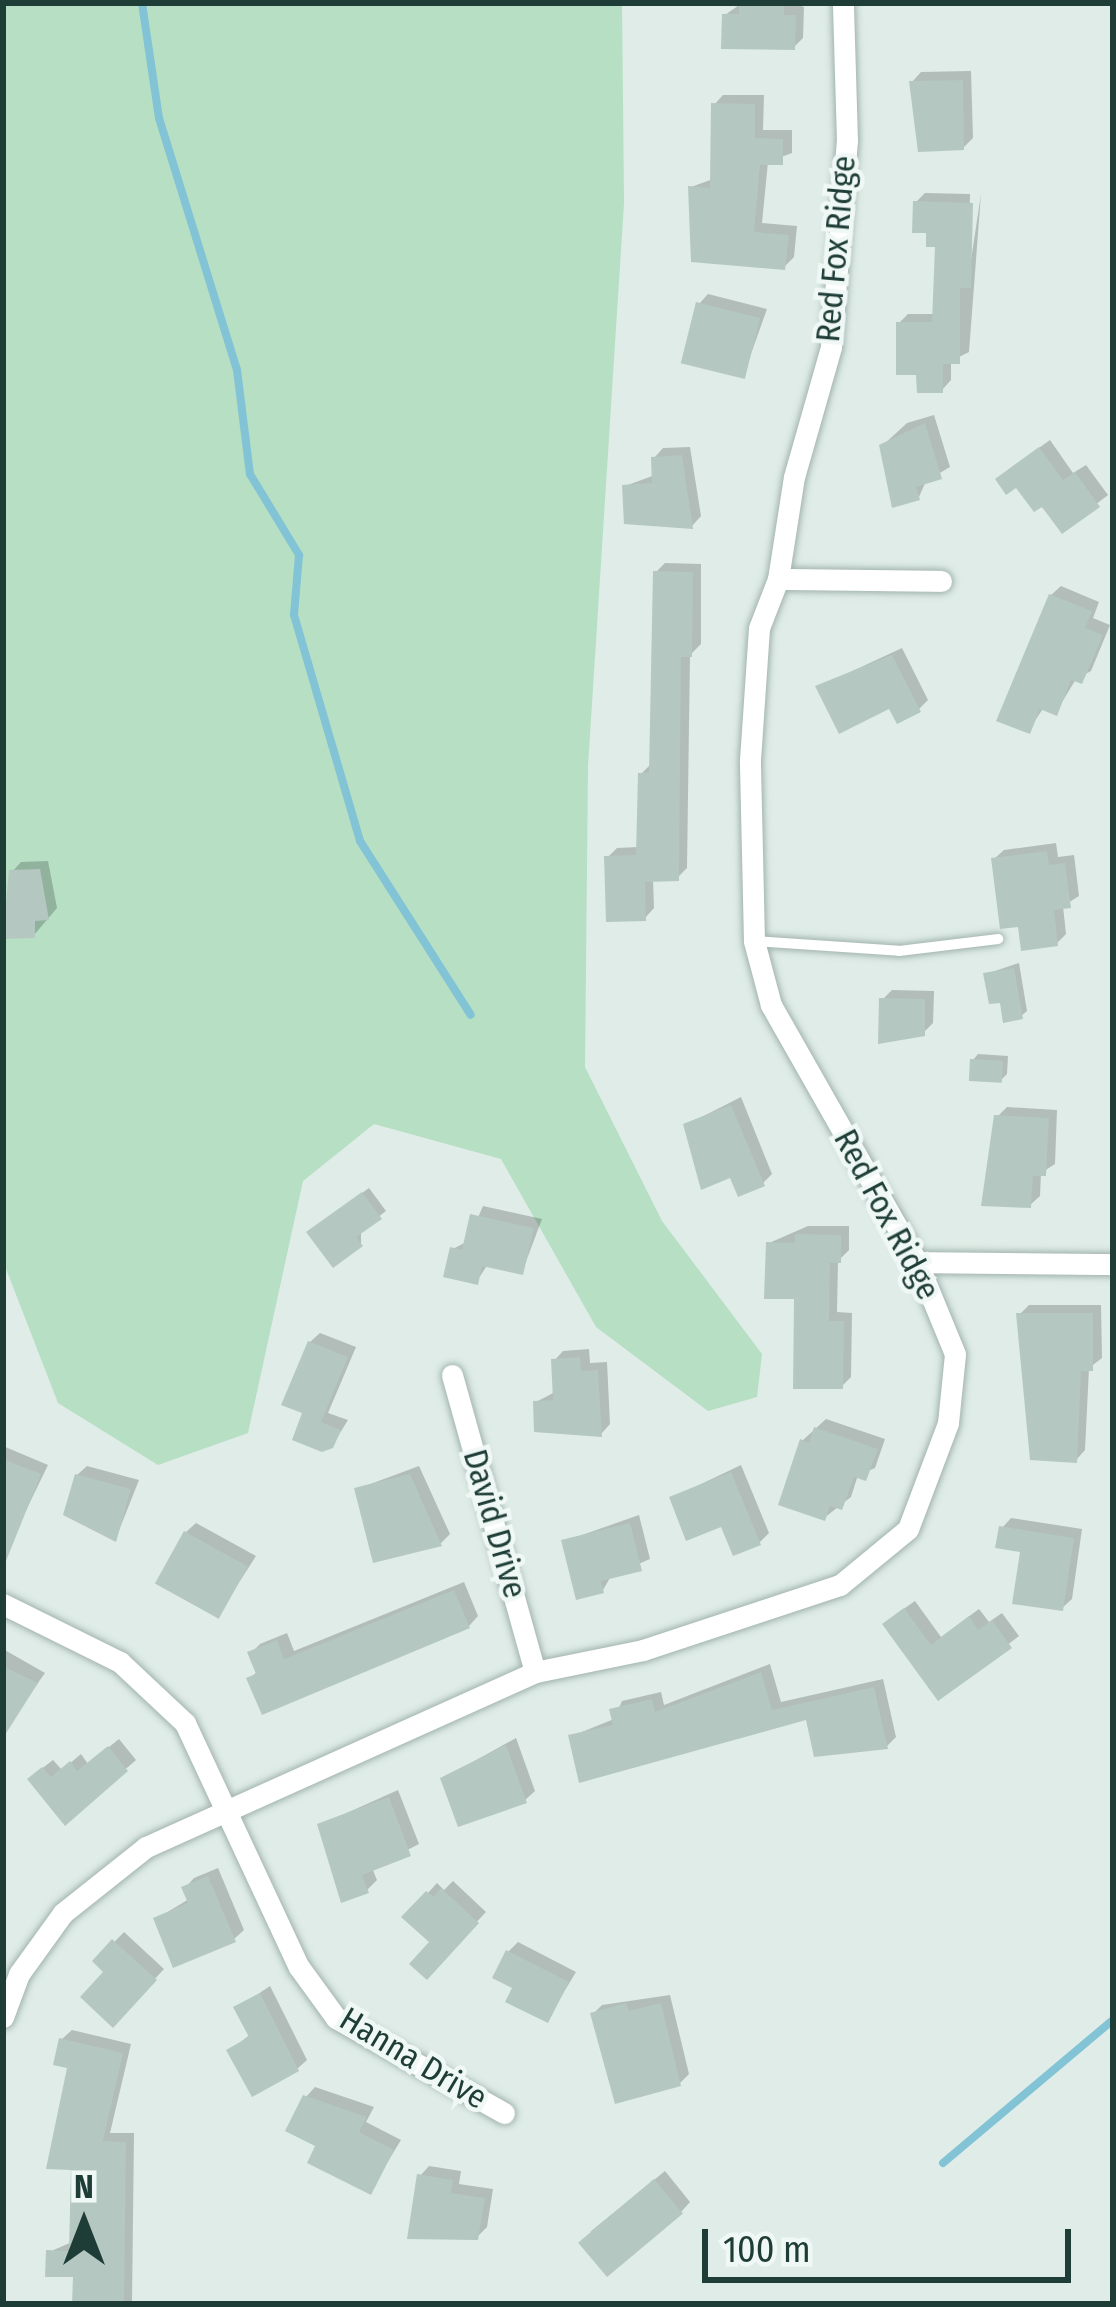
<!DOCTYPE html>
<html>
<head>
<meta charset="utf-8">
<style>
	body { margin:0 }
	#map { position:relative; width:1116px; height:2307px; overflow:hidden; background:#dfece7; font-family:"Fira Sans Condensed",sans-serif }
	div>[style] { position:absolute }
	.green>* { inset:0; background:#b6dfc4 }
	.shadow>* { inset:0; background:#0003 }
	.stream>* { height:8px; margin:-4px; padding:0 4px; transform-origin:4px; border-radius:4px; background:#82c3d6 }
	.building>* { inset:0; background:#b4c7c0; transform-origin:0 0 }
	.roads { filter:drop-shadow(0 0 3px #a2b4af) drop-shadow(0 0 3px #a2b4af) }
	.service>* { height:10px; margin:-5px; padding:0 5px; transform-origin:5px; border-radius:5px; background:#fff }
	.minor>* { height:21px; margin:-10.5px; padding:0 10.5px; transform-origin:10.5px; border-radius:10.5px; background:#fff }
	span { translate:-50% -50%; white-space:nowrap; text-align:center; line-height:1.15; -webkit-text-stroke:9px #f0f8f5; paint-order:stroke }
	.street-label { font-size:33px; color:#1f3d37 }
	.frame { position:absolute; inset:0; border:6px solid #1f3d37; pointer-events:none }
	.north { position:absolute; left:24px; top:2163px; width:120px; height:120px; -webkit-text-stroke:9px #f0f8f5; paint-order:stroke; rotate:0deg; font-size:33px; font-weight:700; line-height:48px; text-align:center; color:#1f3d37 }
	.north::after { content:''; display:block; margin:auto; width:42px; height:54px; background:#1f3d37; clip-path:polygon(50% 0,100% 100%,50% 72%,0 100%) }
	.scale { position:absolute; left:702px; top:2229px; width:369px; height:54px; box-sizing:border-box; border:6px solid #1f3d37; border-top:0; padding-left:15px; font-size:36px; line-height:42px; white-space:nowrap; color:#1f3d37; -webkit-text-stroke:9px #f0f8f5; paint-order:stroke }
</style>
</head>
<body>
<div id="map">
	<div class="green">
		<i style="clip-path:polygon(3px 3px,622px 3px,624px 203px,588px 766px,585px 1067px,662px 1221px,762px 1354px,757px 1397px,708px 1411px,596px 1327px,501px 1159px,374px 1124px,303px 1181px,248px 1433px,158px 1465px,58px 1403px,3px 1261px)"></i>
	</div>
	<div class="shadow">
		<i style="clip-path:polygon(792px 3px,804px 7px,803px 38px,794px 47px,725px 15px,742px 3px)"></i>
		<i style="clip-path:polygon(971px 71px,973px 138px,963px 148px,912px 104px,912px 82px,921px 72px)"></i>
		<i style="clip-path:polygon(723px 95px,764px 95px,763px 130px,792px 130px,792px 153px,768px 162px,762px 223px,797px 226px,794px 257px,784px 267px,691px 187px,713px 179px,714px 105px)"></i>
		<i style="clip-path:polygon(925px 193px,970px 194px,968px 280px,981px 194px,969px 352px,951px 361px,951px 380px,942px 390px,919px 372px,899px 323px,908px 314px,936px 314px,938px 244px,916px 202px)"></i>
		<i style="clip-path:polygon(708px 294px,767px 309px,743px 376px,699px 304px)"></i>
		<i style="clip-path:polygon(934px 415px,950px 467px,926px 481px,919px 497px,882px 446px,907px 423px)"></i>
		<i style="clip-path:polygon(1050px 440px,1073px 473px,1086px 465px,1108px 495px,1063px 530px,1008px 470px)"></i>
		<i style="clip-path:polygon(690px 447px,701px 516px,692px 526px,625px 486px,655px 475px,654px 458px,663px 448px)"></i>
		<i style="clip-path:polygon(665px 563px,701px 564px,701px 644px,690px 655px,687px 868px,677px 878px,653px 879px,654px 908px,645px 918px,607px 858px,617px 848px,639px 847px,641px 774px,650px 765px,656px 572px)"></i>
		<i style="clip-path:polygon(1061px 586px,1099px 602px,1093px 618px,1110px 625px,1091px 671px,1076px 679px,1056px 712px,1044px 707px,1029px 730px,1051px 595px)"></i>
		<i style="clip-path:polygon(902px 648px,928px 700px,919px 709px,818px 687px)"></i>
		<i style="clip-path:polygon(1056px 843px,1058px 857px,1074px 855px,1079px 896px,1063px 906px,1066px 934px,1057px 943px,1021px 923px,994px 859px,1004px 850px)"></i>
		<i style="clip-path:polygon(48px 861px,57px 908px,34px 935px,3px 936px,12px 872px,21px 862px)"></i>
		<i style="clip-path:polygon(1019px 963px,1027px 1011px,1021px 1016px,986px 974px)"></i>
		<i style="clip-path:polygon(892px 990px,934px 991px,933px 1023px,923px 1033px,882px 1000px)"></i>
		<i style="clip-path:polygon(978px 1054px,1008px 1056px,1007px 1074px,1001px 1080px,973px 1060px)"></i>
		<i style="clip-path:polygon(741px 1097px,772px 1174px,763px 1183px,732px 1174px,686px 1125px)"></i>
		<i style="clip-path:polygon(1007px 1107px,1057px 1110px,1055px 1164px,1041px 1173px,1040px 1196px,1030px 1205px,997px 1117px)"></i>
		<i style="clip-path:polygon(369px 1188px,386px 1211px,361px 1230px,361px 1244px,316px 1227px)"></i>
		<i style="clip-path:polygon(483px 1206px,542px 1219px,522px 1272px,488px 1264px,477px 1281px,453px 1249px,468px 1241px)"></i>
		<i style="clip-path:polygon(808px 1226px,849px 1226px,849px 1250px,838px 1261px,837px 1312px,852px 1313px,851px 1377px,842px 1386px,769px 1243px)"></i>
		<i style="clip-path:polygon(1029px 1305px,1101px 1305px,1102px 1358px,1089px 1368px,1085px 1450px,1076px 1460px,1019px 1315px)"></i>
		<i style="clip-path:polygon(320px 1333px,356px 1347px,328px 1413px,348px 1420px,332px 1446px,306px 1412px,310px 1342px)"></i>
		<i style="clip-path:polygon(589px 1349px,590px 1363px,607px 1362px,610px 1424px,601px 1434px,536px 1402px,555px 1392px,554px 1361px,563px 1351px)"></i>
		<i style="clip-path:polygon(826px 1419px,885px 1439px,875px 1468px,858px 1475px,851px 1497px,824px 1518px,802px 1441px)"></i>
		<i style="clip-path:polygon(3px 1446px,48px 1465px,14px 1535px,3px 1530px)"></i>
		<i style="clip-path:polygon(741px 1465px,769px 1533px,759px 1543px,672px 1498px)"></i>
		<i style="clip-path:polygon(87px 1466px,139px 1480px,116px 1538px,77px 1475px)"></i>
		<i style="clip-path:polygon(419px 1466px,450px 1534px,440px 1544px,357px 1489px)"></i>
		<i style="clip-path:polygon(639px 1515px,650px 1559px,611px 1576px,603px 1590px,565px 1541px)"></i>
		<i style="clip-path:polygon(1011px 1518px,1082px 1529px,1072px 1599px,1062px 1608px,1002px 1528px)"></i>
		<i style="clip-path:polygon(196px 1523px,256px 1556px,218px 1615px,186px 1532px)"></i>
		<i style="clip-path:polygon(464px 1582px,478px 1616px,469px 1626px,250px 1678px,258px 1671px,251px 1653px,260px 1644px,287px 1633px,294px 1651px)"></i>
		<i style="clip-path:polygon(915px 1601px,941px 1637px,979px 1609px,989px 1622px,1002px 1613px,1019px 1636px,939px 1697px,895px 1615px)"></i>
		<i style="clip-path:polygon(3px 1649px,45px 1673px,8px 1725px,3px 1721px)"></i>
		<i style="clip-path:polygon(770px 1664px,781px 1702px,883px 1679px,896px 1737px,887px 1746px,808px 1717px,572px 1736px,614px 1719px,622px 1701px,661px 1692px,664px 1705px)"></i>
		<i style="clip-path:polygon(516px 1738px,535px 1791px,525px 1800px,444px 1778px)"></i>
		<i style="clip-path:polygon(119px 1739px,136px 1760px,65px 1822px,40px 1770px,53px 1760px,62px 1770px,81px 1754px,88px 1764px)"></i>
		<i style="clip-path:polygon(398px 1790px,419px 1844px,372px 1868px,377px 1880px,367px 1890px,320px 1825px)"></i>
		<i style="clip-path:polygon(218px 1868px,244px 1930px,234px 1939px,156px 1919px,189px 1899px,185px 1888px,194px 1878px)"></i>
		<i style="clip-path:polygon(453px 1881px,486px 1912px,426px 1976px,433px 1942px,406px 1917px,437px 1883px,444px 1890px)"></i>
		<i style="clip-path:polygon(124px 1932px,164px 1969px,113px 2024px,107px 1972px,96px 1961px)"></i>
		<i style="clip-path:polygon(518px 1942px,576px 1972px,547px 2020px,516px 1987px,508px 1952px)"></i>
		<i style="clip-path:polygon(270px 1986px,307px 2060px,297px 2069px,230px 2050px,251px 2034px,237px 2008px)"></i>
		<i style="clip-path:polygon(670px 1995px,689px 2074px,679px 2084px,593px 2014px,602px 2005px)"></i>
		<i style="clip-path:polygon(72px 2030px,131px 2044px,110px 2133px,134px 2133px,132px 2304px,75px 2304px,76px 2275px,49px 2252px,72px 2242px,71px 2066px,62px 2039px)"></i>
		<i style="clip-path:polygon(315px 2087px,374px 2107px,366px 2122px,401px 2140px,370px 2191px,319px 2145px,306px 2097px)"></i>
		<i style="clip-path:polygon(429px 2166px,461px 2171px,459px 2184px,493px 2189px,487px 2227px,477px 2237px,420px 2176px)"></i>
		<i style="clip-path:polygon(665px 2171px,690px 2202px,681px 2212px,590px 2232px)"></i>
	</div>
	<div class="stream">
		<i style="left:142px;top:3px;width:116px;rotate:81.6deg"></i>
		<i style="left:159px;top:118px;width:264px;rotate:72.8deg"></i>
		<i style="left:237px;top:370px;width:105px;rotate:82.9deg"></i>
		<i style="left:250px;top:474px;width:95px;rotate:58.8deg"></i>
		<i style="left:299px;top:555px;width:60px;rotate:94.8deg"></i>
		<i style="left:294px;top:615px;width:235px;rotate:73.7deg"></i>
		<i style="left:360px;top:841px;width:206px;rotate:57.5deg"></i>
		<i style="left:943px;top:2163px;width:222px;rotate:-40.1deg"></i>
	</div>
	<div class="building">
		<i style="clip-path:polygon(739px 3px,784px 3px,784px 15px,796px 15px,795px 50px,721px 49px,722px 14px,739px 14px)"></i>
		<i style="clip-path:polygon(963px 80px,964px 150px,918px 152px,909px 81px)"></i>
		<i style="clip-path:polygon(711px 103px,755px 104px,755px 138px,783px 139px,783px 165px,760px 165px,754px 232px,789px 235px,785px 270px,691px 262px,688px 186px,710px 188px)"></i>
		<i style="clip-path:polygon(913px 201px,973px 203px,971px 288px,960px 288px,960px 364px,943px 364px,943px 393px,917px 393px,916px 375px,896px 375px,896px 322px,932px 322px,935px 247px,926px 247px,926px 233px,912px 233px)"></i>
		<i style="left:696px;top:302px;width:66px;height:63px;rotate:14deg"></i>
		<i style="clip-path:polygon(925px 423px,942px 479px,916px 487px,920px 500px,892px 508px,879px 445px)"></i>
		<i style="clip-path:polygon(1039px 447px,1063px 480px,1075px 472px,1100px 507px,1062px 534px,1042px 507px,1034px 512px,1016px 488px,1006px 495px,995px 479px)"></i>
		<i style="clip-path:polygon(682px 455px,693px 529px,624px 524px,622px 485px,652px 483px,651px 457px)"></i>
		<i style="clip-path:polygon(653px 571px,693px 572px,692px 657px,681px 657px,679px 881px,645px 882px,646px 921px,606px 922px,604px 856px,636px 855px,638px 773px,649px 773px)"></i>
		<i style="clip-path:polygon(1049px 594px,1092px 611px,1085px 628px,1103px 635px,1082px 684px,1071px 680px,1057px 716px,1040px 709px,1030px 734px,996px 721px)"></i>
		<i style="clip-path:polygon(892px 655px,921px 712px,897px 724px,889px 709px,839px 734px,815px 686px)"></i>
		<i style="clip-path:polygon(1047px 851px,1049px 865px,1065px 863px,1071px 908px,1054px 910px,1058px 946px,1021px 951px,1018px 927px,1000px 929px,991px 858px)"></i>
		<i style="clip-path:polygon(40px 869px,49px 920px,35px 921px,35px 938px,3px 939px,9px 870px)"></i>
		<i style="clip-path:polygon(1014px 968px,1023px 1019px,1003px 1023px,1000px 1003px,989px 1004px,983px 973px)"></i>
		<i style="clip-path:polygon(879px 998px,925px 999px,925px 1036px,878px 1044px)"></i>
		<i style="left:970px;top:1059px;width:33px;height:22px;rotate:3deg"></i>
		<i style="clip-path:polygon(731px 1105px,765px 1186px,738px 1197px,730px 1178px,701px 1190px,683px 1124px)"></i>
		<i style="clip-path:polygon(994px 1115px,1049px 1118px,1046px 1176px,1033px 1176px,1031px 1208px,981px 1206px)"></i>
		<i style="clip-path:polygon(362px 1192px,382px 1219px,356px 1237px,363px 1246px,333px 1268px,306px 1232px)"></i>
		<i style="clip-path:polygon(470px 1214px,534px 1228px,523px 1275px,482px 1266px,478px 1285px,443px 1277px,450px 1247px,462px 1250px)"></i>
		<i style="clip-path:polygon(795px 1234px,841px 1235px,841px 1263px,830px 1263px,829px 1321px,844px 1321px,843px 1389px,793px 1389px,794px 1299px,764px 1299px,766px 1242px,795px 1243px)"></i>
		<i style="clip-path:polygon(1016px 1313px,1093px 1313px,1093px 1371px,1081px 1371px,1077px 1463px,1030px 1460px)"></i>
		<i style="clip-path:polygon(308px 1341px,348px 1357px,321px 1422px,341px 1430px,333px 1448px,322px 1452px,292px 1440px,302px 1413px,281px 1405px)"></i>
		<i style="clip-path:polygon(580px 1357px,581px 1371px,598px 1370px,602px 1437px,534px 1432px,533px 1401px,553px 1400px,551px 1359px)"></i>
		<i style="clip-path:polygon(814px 1427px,878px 1449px,866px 1481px,854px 1477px,842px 1510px,830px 1506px,825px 1521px,778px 1505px,800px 1439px,809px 1443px)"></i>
		<i style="clip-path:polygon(3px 1459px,41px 1474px,4px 1566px,3px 1566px)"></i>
		<i style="clip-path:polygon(731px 1472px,761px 1545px,733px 1556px,721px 1527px,686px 1541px,669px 1497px)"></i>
		<i style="clip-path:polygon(75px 1474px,131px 1489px,116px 1542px,63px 1515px)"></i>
		<i style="clip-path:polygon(410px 1474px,442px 1546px,373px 1563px,354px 1488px)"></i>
		<i style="clip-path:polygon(630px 1523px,642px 1571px,601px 1581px,604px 1593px,576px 1600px,561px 1540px)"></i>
		<i style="clip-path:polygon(999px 1526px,1074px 1538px,1063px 1611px,1012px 1604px,1020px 1552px,995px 1548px)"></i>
		<i style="left:184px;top:1531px;width:73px;height:60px;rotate:29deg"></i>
		<i style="clip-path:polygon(454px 1590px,470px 1628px,262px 1715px,246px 1678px,256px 1674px,247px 1652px,277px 1640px,284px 1659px)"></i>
		<i style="clip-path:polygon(904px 1608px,931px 1645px,969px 1616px,978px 1630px,992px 1620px,1012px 1648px,938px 1701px,882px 1624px)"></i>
		<i style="clip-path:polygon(3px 1666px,38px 1683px,3px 1738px)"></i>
		<i style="clip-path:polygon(761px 1672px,772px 1710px,874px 1687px,888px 1749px,814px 1757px,806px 1720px,579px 1783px,568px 1735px,613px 1725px,609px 1709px,652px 1699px,655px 1712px)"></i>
		<i style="clip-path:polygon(506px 1745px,527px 1803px,458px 1827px,440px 1778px)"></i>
		<i style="clip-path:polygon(108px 1746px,128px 1771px,65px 1826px,27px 1779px,42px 1767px,51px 1777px,70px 1761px,77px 1771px)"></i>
		<i style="clip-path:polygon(389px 1797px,411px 1856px,362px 1875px,369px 1893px,341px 1903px,317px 1824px)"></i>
		<i style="clip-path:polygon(208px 1876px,236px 1942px,173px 1968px,153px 1918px,188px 1903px,181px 1887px)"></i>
		<i style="clip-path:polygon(441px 1888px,479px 1923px,427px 1980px,409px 1964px,429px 1942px,401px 1917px,426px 1891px,434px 1897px)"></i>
		<i style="clip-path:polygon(112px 1939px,157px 1980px,113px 2028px,80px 1997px,103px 1972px,92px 1961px)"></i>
		<i style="clip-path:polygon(506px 1950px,569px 1982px,548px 2023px,505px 2002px,512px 1988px,492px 1978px)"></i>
		<i style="clip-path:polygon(260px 1993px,299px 2071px,252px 2097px,226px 2050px,249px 2037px,233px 2007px)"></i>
		<i style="clip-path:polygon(626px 2003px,629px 2011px,661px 2003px,681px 2086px,615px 2104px,590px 2013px)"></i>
		<i style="clip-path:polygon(59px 2038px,123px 2053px,103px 2141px,126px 2142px,124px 2304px,72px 2304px,73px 2277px,45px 2277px,46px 2250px,69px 2251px,71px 2170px,46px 2169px,67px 2068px,53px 2065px)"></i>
		<i style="clip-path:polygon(303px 2095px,367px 2117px,359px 2132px,394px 2150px,371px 2195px,307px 2163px,315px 2146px,285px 2131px)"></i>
		<i style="clip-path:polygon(417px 2174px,453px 2180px,451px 2193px,485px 2198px,478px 2240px,407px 2239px)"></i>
		<i style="left:654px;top:2179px;width:45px;height:99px;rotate:50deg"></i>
	</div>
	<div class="roads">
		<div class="service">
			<i style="left:754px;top:941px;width:145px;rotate:3.9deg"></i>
			<i style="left:899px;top:951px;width:100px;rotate:-6.9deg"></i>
		</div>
		<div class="minor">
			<i style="left:778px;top:579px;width:163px;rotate:0.7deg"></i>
			<i style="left:917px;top:1262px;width:196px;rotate:0.6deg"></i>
			<i style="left:452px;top:1375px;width:308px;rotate:74.4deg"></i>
			<i style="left:3px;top:1604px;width:131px;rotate:26.4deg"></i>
			<i style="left:120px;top:1662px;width:89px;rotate:43.2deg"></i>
			<i style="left:185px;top:1723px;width:269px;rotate:65deg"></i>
			<i style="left:299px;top:1967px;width:63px;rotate:54deg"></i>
			<i style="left:336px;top:2018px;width:193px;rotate:29.5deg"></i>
			<i style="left:3px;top:2017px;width:46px;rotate:-69.6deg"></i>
			<i style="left:19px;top:1974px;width:75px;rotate:-54.2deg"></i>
			<i style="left:63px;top:1913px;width:106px;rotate:-38.5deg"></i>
			<i style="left:146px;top:1847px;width:427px;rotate:-24.2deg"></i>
			<i style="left:535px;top:1672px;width:110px;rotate:-11.5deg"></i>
			<i style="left:643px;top:1650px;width:207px;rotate:-18.3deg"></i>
			<i style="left:840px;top:1585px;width:88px;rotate:-39.5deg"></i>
			<i style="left:908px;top:1529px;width:113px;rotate:-69.3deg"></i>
			<i style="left:948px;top:1423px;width:69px;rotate:-84.2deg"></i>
			<i style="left:955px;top:1354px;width:100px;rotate:-112.4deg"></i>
			<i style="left:917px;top:1262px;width:296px;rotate:-119.6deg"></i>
			<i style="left:771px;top:1005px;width:66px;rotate:-104.9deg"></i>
			<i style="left:754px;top:941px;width:181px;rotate:-91.3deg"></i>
			<i style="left:750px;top:760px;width:132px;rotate:-86.1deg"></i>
			<i style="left:759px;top:628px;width:53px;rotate:-68.8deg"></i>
			<i style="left:778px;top:579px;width:103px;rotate:-81.1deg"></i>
			<i style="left:794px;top:477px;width:135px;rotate:-74.1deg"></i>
			<i style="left:831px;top:347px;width:207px;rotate:-85.6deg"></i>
			<i style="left:847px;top:141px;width:138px;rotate:-91.7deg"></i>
		</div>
	</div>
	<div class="street-label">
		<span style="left:837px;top:249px;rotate:-85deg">Red Fox Ridge</span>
		<span style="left:886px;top:1215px;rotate:62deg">Red Fox Ridge</span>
		<span style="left:494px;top:1524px;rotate:74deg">David Drive</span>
		<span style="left:413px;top:2059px;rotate:31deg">Hanna Drive</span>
	</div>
	<div class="frame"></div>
	<div class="north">N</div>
	<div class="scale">100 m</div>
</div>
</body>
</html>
